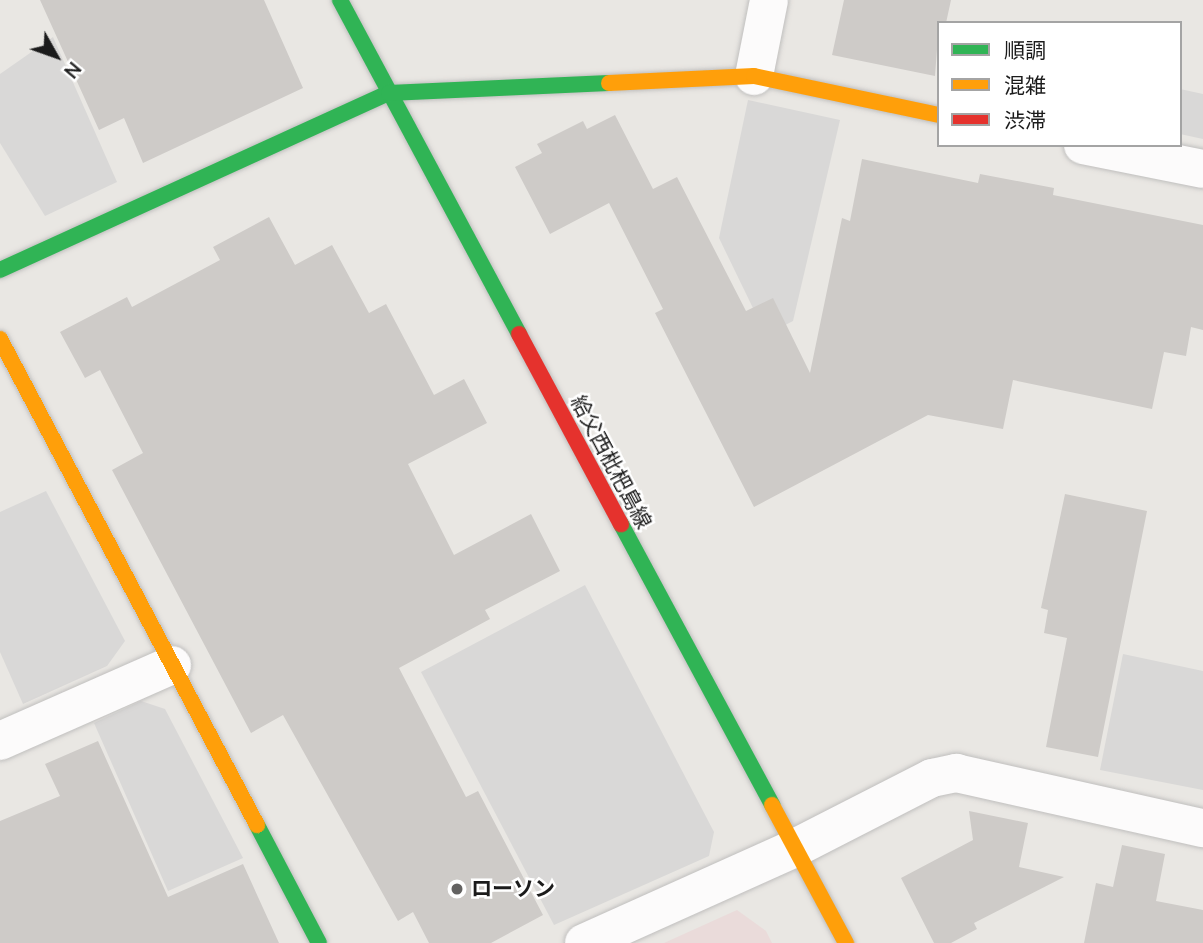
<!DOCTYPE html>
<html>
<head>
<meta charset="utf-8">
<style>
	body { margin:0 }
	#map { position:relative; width:1203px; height:943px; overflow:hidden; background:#e9e7e3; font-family:"Nunito Sans","Noto Sans JP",sans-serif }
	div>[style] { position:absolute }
	.commercial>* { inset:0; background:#eadbda }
	.parking>* { inset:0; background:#d9d8d7 }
	.building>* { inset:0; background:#cecbc8 }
	.roads { filter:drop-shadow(0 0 2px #c0bfbe) drop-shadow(0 0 2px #c0bfbe) }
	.street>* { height:38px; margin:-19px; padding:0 19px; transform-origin:19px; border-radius:19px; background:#fcfbfb }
	.fast>* { height:16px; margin:-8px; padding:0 8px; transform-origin:8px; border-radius:8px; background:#30b455 }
	.slow>* { height:16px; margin:-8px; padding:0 8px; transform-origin:8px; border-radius:8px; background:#ff9f0a }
	.jam>* { height:16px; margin:-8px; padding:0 8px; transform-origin:8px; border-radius:8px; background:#e5322d }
	.dots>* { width:19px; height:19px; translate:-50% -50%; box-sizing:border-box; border:4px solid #fff; border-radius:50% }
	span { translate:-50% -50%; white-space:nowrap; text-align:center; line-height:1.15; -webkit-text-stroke:5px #fff; paint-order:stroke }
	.street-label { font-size:21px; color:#1b1b1b }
	.poi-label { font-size:21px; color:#1b1b1b; font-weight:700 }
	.left { translate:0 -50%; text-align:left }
	.legend { position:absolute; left:937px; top:21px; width:245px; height:126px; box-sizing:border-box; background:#fff; border:2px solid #a4a4a4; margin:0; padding:9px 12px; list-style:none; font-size:21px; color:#1b1b1b }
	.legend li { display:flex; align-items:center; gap:14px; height:35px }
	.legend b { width:35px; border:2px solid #a4a4a4 }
	.north { position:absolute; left:21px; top:21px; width:70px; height:70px; -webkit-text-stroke:5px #fff; paint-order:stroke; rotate:130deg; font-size:19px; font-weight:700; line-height:28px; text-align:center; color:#1b1b1b }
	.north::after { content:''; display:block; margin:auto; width:24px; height:32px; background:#1b1b1b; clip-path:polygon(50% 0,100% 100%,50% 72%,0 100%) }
</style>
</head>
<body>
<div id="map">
	<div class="commercial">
		<i style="clip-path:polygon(737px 910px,766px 931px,772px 943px,664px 943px)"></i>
	</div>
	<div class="parking">
		<i style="clip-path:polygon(53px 37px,117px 182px,45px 216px,0 143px,0 74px)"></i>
		<i style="clip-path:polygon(1180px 89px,1203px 94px,1203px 139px,1180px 134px)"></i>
		<i style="clip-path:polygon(748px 100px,840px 120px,793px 321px,766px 335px,719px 238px)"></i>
		<i style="clip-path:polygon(46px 491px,125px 641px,107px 666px,23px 704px,0 652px,0 512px)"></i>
		<i style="clip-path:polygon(585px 585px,714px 832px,709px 856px,554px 925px,421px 672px)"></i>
		<i style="clip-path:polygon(1123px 654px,1203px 671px,1203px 790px,1100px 770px)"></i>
		<i style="clip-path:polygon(141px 701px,165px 709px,243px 858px,168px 891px,94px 723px)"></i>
	</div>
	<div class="building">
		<i style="clip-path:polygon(40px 0,264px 0,303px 88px,143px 163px,124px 118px,99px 130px)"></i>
		<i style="clip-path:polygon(844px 0,951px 0,946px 23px,939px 23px,935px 76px,832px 55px)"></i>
		<i style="clip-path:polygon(615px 115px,653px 189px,677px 177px,746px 311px,773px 298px,810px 373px,842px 218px,850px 221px,862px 159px,978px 183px,980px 174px,1054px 188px,1053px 195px,1203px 225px,1203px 330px,1191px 327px,1186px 356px,1164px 352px,1152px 409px,1013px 380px,1003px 429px,928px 415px,754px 507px,655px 313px,663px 309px,609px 203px,550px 234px,515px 167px,542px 153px,537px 144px,583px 121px,587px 129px)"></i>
		<i style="clip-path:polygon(269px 217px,295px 265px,332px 245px,369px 313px,386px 304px,434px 395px,464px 379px,487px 423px,408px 464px,454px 555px,531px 514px,560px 571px,485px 610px,490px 619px,399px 668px,466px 797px,478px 791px,543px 915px,491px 943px,429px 943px,413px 912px,398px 921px,283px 715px,251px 733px,112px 470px,143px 453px,100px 370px,85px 378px,60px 332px,127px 297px,132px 307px,220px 260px,213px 247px)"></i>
		<i style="clip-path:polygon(1065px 494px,1147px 511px,1098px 757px,1046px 747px,1067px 638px,1044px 633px,1048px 610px,1041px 608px)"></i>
		<i style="clip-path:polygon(98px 741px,168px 897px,243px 864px,279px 943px,0 943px,0 821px,60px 796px,45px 764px)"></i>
		<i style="clip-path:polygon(969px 811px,1028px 823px,1019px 867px,1064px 877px,974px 923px,977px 929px,951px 943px,934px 943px,901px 878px,973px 840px)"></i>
		<i style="clip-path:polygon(1122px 845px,1165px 854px,1156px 901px,1203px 910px,1203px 943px,1084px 943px,1096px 883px,1113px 887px)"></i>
	</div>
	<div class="roads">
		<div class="street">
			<i style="left:754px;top:76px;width:77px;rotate:-78.8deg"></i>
			<i style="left:1083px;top:145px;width:122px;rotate:11.3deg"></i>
			<i style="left:0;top:741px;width:188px;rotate:-23.8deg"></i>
			<i style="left:584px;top:943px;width:231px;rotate:-24.2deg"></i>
			<i style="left:795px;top:848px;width:154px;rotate:-27.1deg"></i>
			<i style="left:932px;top:778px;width:25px;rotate:-12deg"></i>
			<i style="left:956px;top:773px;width:253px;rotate:12.6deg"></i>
		</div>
		<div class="fast">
			<i style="left:340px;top:0;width:379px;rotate:61.8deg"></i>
			<i style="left:0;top:270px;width:427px;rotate:-24.5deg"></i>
			<i style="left:389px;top:93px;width:220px;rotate:-2.6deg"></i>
			<i style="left:621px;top:524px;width:319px;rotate:61.7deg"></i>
			<i style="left:257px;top:825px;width:133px;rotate:62.3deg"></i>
		</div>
		<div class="slow">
			<i style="left:609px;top:83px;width:145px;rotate:-2.8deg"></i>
			<i style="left:754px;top:76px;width:189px;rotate:11.9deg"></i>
			<i style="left:0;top:339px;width:550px;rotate:62.13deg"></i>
			<i style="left:772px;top:805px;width:157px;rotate:61.8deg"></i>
		</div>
		<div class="jam">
			<i style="left:519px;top:334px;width:216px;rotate:61.8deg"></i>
		</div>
	</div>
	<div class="dots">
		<i style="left:457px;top:889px;background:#636261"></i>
	</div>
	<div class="street-label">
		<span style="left:611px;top:462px;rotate:62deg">給父西枇杷島線</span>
	</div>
	<div class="poi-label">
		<span class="left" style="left:471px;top:889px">ローソン</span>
	</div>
	<ul class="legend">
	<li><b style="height:9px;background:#30b455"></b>順調</li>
	<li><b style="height:9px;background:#ff9f0a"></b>混雑</li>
	<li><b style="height:9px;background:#e5322d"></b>渋滞</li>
	</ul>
	<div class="north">N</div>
</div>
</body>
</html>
